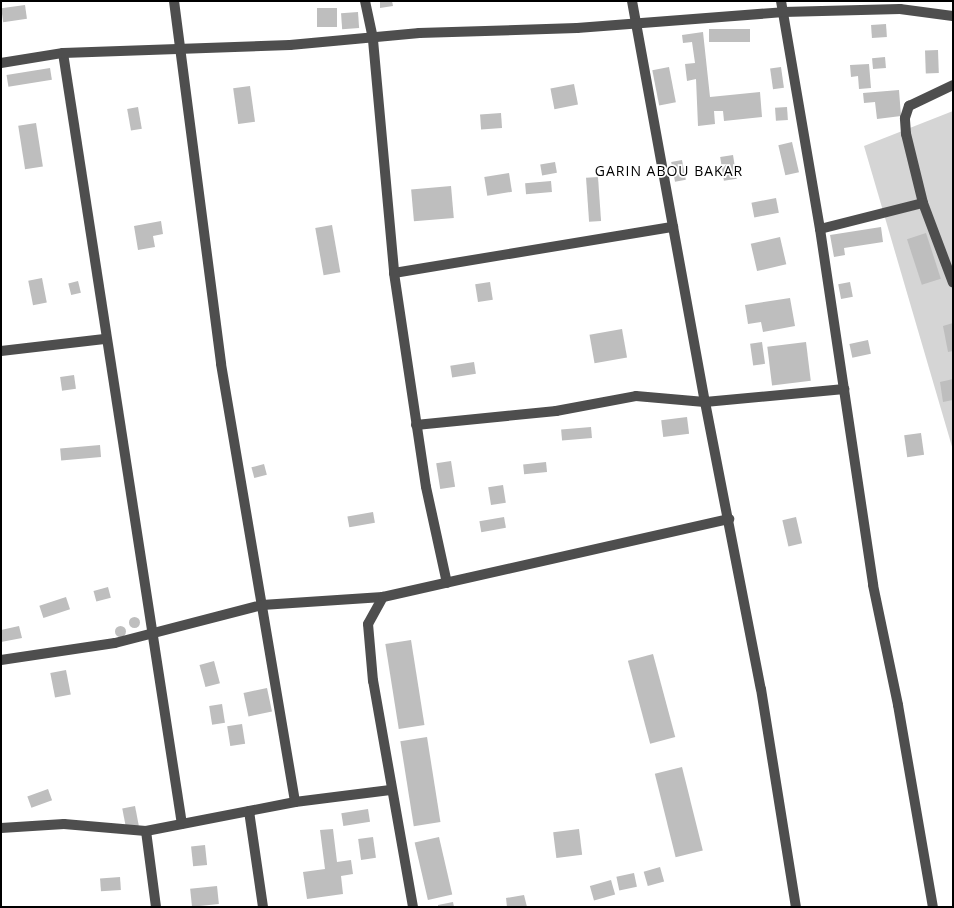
<!DOCTYPE html>
<html>
<head>
<meta charset="utf-8">
<style>
	body { margin:0 }
	#map { position:relative; width:954px; height:908px; overflow:hidden; background:#fff; font-family:"Open Sans",sans-serif }
	div>[style] { position:absolute }
	.green>* { inset:0; background:#d5d5d5 }
	.building>* { inset:0; background:#bebebe; transform-origin:0 0 }
	.round { border-radius:50% }
	.minor>* { height:10px; margin:-5px; padding:0 5px; transform-origin:5px; border-radius:5px; background:#4e4e4e }
	span { translate:-50% -50%; white-space:nowrap; text-align:center; line-height:1.15; -webkit-text-stroke:3.5px #fff; paint-order:stroke }
	.quarter-label { font-size:14px; color:#000; letter-spacing:1px }
	.frame { position:absolute; inset:0; border:2px solid #000; pointer-events:none }
</style>
</head>
<body>
<div id="map">
	<div class="green">
		<i style="clip-path:polygon(953px 111px,953px 450px,864px 146px)"></i>
	</div>
	<div class="building">
		<i style="clip-path:polygon(380px 1px,392px 1px,393px 6px,380px 8px)"></i>
		<i style="left:25px;top:5px;width:14px;height:24px;rotate:82deg"></i>
		<i style="left:317px;top:8px;width:20px;height:19px"></i>
		<i style="left:358px;top:12px;width:16px;height:17px;rotate:86deg"></i>
		<i style="left:886px;top:24px;width:13px;height:15px;rotate:86deg"></i>
		<i style="left:750px;top:29px;width:13px;height:41px;rotate:90deg"></i>
		<i style="clip-path:polygon(703px 32px,710px 97px,760px 92px,762px 117px,724px 121px,723px 111px,714px 111px,715px 124px,698px 126px,696px 79px,687px 81px,685px 64px,695px 63px,692px 42px,683px 43px,682px 35px)"></i>
		<i style="left:938px;top:50px;width:23px;height:13px;rotate:88deg"></i>
		<i style="left:885px;top:57px;width:11px;height:13px;rotate:85deg"></i>
		<i style="clip-path:polygon(869px 64px,871px 88px,859px 89px,858px 76px,851px 77px,850px 65px)"></i>
		<i style="left:669px;top:67px;width:36px;height:17px;rotate:79deg"></i>
		<i style="left:781px;top:67px;width:21px;height:11px;rotate:82deg"></i>
		<i style="left:50px;top:68px;width:12px;height:44px;rotate:81deg"></i>
		<i style="left:574px;top:84px;width:21px;height:24px;rotate:79deg"></i>
		<i style="left:250px;top:86px;width:36px;height:17px;rotate:82deg"></i>
		<i style="clip-path:polygon(899px 90px,901px 116px,877px 119px,875px 102px,864px 103px,863px 93px)"></i>
		<i style="left:138px;top:107px;width:22px;height:11px;rotate:80deg"></i>
		<i style="left:787px;top:107px;width:13px;height:12px;rotate:86deg"></i>
		<i style="left:501px;top:113px;width:15px;height:21px;rotate:86deg"></i>
		<i style="left:36px;top:123px;width:44px;height:18px;rotate:81deg"></i>
		<i style="left:792px;top:142px;width:31px;height:14px;rotate:77deg"></i>
		<i style="left:733px;top:155px;width:24px;height:13px;rotate:81deg"></i>
		<i style="left:682px;top:160px;width:20px;height:11px;rotate:79deg"></i>
		<i style="left:555px;top:162px;width:11px;height:15px;rotate:80deg"></i>
		<i style="left:509px;top:173px;width:19px;height:25px;rotate:81deg"></i>
		<i style="left:598px;top:177px;width:44px;height:12px;rotate:86deg"></i>
		<i style="left:551px;top:181px;width:11px;height:26px;rotate:85deg"></i>
		<i style="left:451px;top:186px;width:32px;height:40px;rotate:85deg"></i>
		<i style="left:776px;top:198px;width:15px;height:25px;rotate:79deg"></i>
		<i style="clip-path:polygon(161px 221px,163px 234px,153px 236px,155px 247px,138px 250px,134px 226px)"></i>
		<i style="left:332px;top:225px;width:48px;height:17px;rotate:80deg"></i>
		<i style="clip-path:polygon(881px 227px,883px 242px,844px 248px,845px 255px,834px 257px,830px 235px)"></i>
		<i style="left:926px;top:233px;width:48px;height:20px;rotate:72deg"></i>
		<i style="left:780px;top:237px;width:28px;height:30px;rotate:77deg"></i>
		<i style="left:42px;top:278px;width:25px;height:14px;rotate:79deg"></i>
		<i style="left:78px;top:281px;width:12px;height:10px;rotate:76deg"></i>
		<i style="left:490px;top:282px;width:18px;height:15px;rotate:81deg"></i>
		<i style="left:850px;top:282px;width:15px;height:12px;rotate:79deg"></i>
		<i style="clip-path:polygon(790px 298px,795px 326px,763px 332px,761px 322px,748px 324px,745px 305px)"></i>
		<i style="clip-path:polygon(953px 323px,953px 351px,948px 352px,943px 326px)"></i>
		<i style="left:622px;top:329px;width:29px;height:33px;rotate:80deg"></i>
		<i style="left:868px;top:340px;width:14px;height:19px;rotate:78deg"></i>
		<i style="left:762px;top:342px;width:22px;height:12px;rotate:82deg"></i>
		<i style="left:806px;top:342px;width:39px;height:39px;rotate:83deg"></i>
		<i style="left:474px;top:362px;width:12px;height:24px;rotate:81deg"></i>
		<i style="left:74px;top:375px;width:14px;height:14px;rotate:82deg"></i>
		<i style="clip-path:polygon(953px 379px,953px 400px,943px 402px,940px 382px)"></i>
		<i style="left:687px;top:417px;width:17px;height:26px;rotate:83deg"></i>
		<i style="left:591px;top:427px;width:11px;height:30px;rotate:85deg"></i>
		<i style="left:921px;top:433px;width:22px;height:17px;rotate:82deg"></i>
		<i style="left:100px;top:445px;width:12px;height:40px;rotate:85deg"></i>
		<i style="left:451px;top:461px;width:26px;height:15px;rotate:81deg"></i>
		<i style="left:546px;top:462px;width:10px;height:23px;rotate:84deg"></i>
		<i style="left:264px;top:464px;width:11px;height:13px;rotate:75deg"></i>
		<i style="left:503px;top:485px;width:18px;height:15px;rotate:81deg"></i>
		<i style="left:373px;top:512px;width:11px;height:26px;rotate:80deg"></i>
		<i style="left:504px;top:517px;width:11px;height:25px;rotate:80deg"></i>
		<i style="left:796px;top:517px;width:27px;height:14px;rotate:77deg"></i>
		<i style="left:108px;top:587px;width:11px;height:15px;rotate:75deg"></i>
		<i style="left:66px;top:597px;width:13px;height:28px;rotate:72deg"></i>
		<i class="round" style="left:128.5px;top:616.5px;width:11px;height:11px"></i>
		<i class="round" style="left:114.5px;top:625.5px;width:11px;height:11px"></i>
		<i style="clip-path:polygon(19px 626px,22px 638px,1px 642px,1px 630px)"></i>
		<i style="left:411px;top:640px;width:86px;height:26px;rotate:81deg"></i>
		<i style="left:653px;top:654px;width:86px;height:26px;rotate:75deg"></i>
		<i style="left:214px;top:661px;width:23px;height:15px;rotate:75deg"></i>
		<i style="left:66px;top:670px;width:25px;height:16px;rotate:79deg"></i>
		<i style="left:267px;top:688px;width:24px;height:24px;rotate:78deg"></i>
		<i style="left:222px;top:704px;width:19px;height:13px;rotate:81deg"></i>
		<i style="left:242px;top:724px;width:20px;height:15px;rotate:81deg"></i>
		<i style="left:427px;top:737px;width:86px;height:27px;rotate:81deg"></i>
		<i style="left:682px;top:767px;width:86px;height:28px;rotate:76deg"></i>
		<i style="left:48px;top:789px;width:12px;height:22px;rotate:70deg"></i>
		<i style="left:135px;top:806px;width:20px;height:13px;rotate:79deg"></i>
		<i style="left:368px;top:809px;width:13px;height:27px;rotate:81deg"></i>
		<i style="clip-path:polygon(333px 829px,337px 862px,351px 860px,353px 874px,341px 876px,343px 894px,307px 899px,303px 872px,325px 869px,320px 830px)"></i>
		<i style="left:579px;top:829px;width:26px;height:26px;rotate:83deg"></i>
		<i style="left:373px;top:837px;width:21px;height:15px;rotate:82deg"></i>
		<i style="left:439px;top:837px;width:59px;height:25px;rotate:77deg"></i>
		<i style="left:205px;top:845px;width:20px;height:14px;rotate:84deg"></i>
		<i style="left:660px;top:867px;width:15px;height:17px;rotate:74deg"></i>
		<i style="left:634px;top:873px;width:14px;height:18px;rotate:78deg"></i>
		<i style="left:120px;top:877px;width:13px;height:20px;rotate:86deg"></i>
		<i style="left:611px;top:880px;width:15px;height:22px;rotate:74deg"></i>
		<i style="left:217px;top:886px;width:18px;height:27px;rotate:84deg"></i>
		<i style="clip-path:polygon(524px 895px,527px 907px,507px 907px,506px 898px)"></i>
		<i style="clip-path:polygon(453px 902px,454px 907px,438px 907px,438px 905px)"></i>
	</div>
	<div class="minor">
		<i style="left:174px;top:1px;width:366px;rotate:82.6deg"></i>
		<i style="left:221px;top:364px;width:444px;rotate:80.4deg"></i>
		<i style="left:365px;top:1px;width:40px;rotate:78deg"></i>
		<i style="left:373px;top:40px;width:234px;rotate:84.8deg"></i>
		<i style="left:394px;top:273px;width:283px;rotate:-9.4deg"></i>
		<i style="left:632px;top:1px;width:408px;rotate:79.7deg"></i>
		<i style="left:705px;top:402px;width:140px;rotate:-5.3deg"></i>
		<i style="left:781px;top:1px;width:231px;rotate:80.3deg"></i>
		<i style="left:820px;top:229px;width:360px;rotate:81.5deg"></i>
		<i style="left:873px;top:585px;width:123px;rotate:78.2deg"></i>
		<i style="left:898px;top:705px;width:205px;rotate:80.2deg"></i>
		<i style="left:63px;top:53px;width:780px;rotate:81.23deg"></i>
		<i style="left:1px;top:63px;width:63px;rotate:-9.2deg"></i>
		<i style="left:63px;top:53px;width:227px;rotate:-2deg"></i>
		<i style="left:290px;top:45px;width:130px;rotate:-5.3deg"></i>
		<i style="left:419px;top:33px;width:158px;rotate:-1.8deg"></i>
		<i style="left:577px;top:28px;width:207px;rotate:-4.4deg"></i>
		<i style="left:783px;top:12px;width:117px;rotate:-1.5deg"></i>
		<i style="left:900px;top:9px;width:53px;rotate:7.5deg"></i>
		<i style="left:923px;top:203px;width:71px;rotate:-103.8deg"></i>
		<i style="left:906px;top:134px;width:16px;rotate:-94deg"></i>
		<i style="left:905px;top:118px;width:13px;rotate:-72deg"></i>
		<i style="left:909px;top:106px;width:49px;rotate:-25.5deg"></i>
		<i style="left:820px;top:229px;width:106px;rotate:-14.2deg"></i>
		<i style="left:923px;top:203px;width:85px;rotate:69.4deg"></i>
		<i style="left:394px;top:273px;width:216px;rotate:81.5deg"></i>
		<i style="left:426px;top:487px;width:98px;rotate:77.7deg"></i>
		<i style="left:1px;top:351px;width:104px;rotate:-6.6deg"></i>
		<i style="left:416px;top:425px;width:141px;rotate:-5.7deg"></i>
		<i style="left:556px;top:411px;width:81px;rotate:-10.6deg"></i>
		<i style="left:636px;top:396px;width:69px;rotate:5deg"></i>
		<i style="left:705px;top:402px;width:292px;rotate:79deg"></i>
		<i style="left:761px;top:689px;width:221px;rotate:80.9deg"></i>
		<i style="left:1px;top:660px;width:115px;rotate:-8.5deg"></i>
		<i style="left:115px;top:643px;width:152px;rotate:-14.5deg"></i>
		<i style="left:262px;top:605px;width:121px;rotate:-3.8deg"></i>
		<i style="left:249px;top:811px;width:97px;rotate:81.7deg"></i>
		<i style="left:1px;top:828px;width:63px;rotate:-3.6deg"></i>
		<i style="left:64px;top:824px;width:82px;rotate:4.9deg"></i>
		<i style="left:146px;top:831px;width:152px;rotate:-11deg"></i>
		<i style="left:295px;top:802px;width:96px;rotate:-7.2deg"></i>
		<i style="left:146px;top:831px;width:77px;rotate:82.5deg"></i>
		<i style="left:413px;top:907px;width:230px;rotate:-100deg"></i>
		<i style="left:373px;top:681px;width:57px;rotate:-95deg"></i>
		<i style="left:368px;top:624px;width:31px;rotate:-61deg"></i>
		<i style="left:383px;top:597px;width:355px;rotate:-12.7deg"></i>
	</div>
	<div class="quarter-label">
		<span style="left:669px;top:171px">GARIN ABOU BAKAR</span>
	</div>
	<div class="frame"></div>
</div>
</body>
</html>
